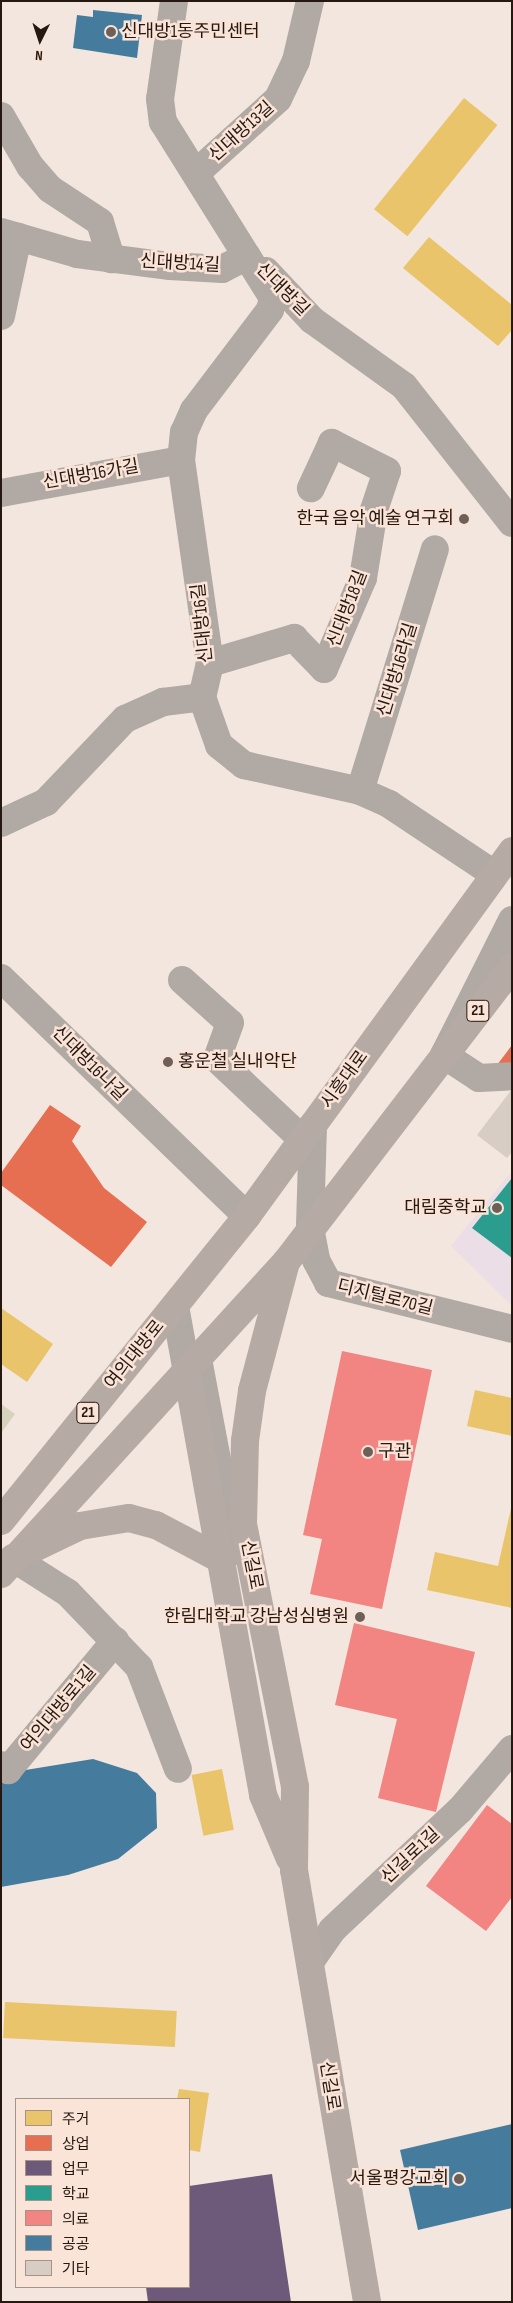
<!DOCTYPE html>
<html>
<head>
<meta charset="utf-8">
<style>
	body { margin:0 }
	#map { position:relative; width:513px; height:2303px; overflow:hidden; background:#f2e6df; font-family:"Sofia Sans Condensed","Noto Sans KR",sans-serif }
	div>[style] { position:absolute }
	.education>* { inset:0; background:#ecdee6 }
	.green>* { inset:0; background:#d5d3bb }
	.homes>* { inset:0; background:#e9c46a; transform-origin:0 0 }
	.shops>* { inset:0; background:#e76f51 }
	.offices>* { inset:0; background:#6d597a }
	.schools>* { inset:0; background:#2a9d8f }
	.health>* { inset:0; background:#f28482 }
	.public>* { inset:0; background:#457b9d }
	.building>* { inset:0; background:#d8cdc5 }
	.minor>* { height:28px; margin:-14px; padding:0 14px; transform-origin:14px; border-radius:14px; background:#b1a9a3 }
	.major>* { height:28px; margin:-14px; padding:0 14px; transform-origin:14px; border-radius:14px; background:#b6aaa4 }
	.dots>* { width:14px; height:14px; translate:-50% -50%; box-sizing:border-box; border:2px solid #fae3d7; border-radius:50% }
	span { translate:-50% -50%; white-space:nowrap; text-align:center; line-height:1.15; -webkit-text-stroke:5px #fae3d7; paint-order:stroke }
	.shield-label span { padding:1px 4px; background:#fae3d7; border:1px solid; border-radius:4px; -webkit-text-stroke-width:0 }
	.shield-label { font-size:16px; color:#251811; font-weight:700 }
	.poi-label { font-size:18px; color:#251811 }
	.left { translate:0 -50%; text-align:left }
	.right { translate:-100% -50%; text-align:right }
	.street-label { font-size:18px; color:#251811 }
	.frame { position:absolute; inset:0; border:2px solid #251811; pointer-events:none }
	.legend { position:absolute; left:15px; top:2098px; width:175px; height:190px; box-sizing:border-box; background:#fae3d7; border:1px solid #a59288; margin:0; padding:6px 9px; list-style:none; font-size:15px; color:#251811 }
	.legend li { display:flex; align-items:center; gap:10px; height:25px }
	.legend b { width:25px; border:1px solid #a59288 }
	.north { position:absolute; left:15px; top:15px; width:50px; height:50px; -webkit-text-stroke:4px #fae3d7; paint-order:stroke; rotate:184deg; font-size:14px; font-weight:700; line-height:20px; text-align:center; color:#251811 }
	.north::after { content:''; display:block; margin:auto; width:18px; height:22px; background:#251811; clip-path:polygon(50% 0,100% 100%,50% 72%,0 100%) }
</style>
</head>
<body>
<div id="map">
	<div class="education">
		<i style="clip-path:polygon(512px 1171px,512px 1306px,451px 1246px)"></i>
	</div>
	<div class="green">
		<i style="clip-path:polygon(1px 1404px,15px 1414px,1px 1433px)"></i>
	</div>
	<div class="homes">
		<i style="left:464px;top:98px;width:43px;height:143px;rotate:39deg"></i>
		<i style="clip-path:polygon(429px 237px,512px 305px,512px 330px,498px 346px,403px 268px)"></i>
		<i style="clip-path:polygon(1px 1308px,53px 1344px,27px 1382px,1px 1364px)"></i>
		<i style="clip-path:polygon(475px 1390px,512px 1398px,512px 1436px,467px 1426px)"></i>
		<i style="clip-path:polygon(512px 1504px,512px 1608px,427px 1590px,435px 1552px,498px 1566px)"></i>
		<i style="left:222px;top:1769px;width:62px;height:31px;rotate:79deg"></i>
		<i style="left:5px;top:2002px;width:172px;height:36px;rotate:3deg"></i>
		<i style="clip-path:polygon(179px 2089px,209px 2093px,200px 2152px,189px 2150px,189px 2099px,177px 2099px)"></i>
	</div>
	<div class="shops">
		<i style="clip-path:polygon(512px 1045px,512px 1064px,497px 1065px)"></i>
		<i style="clip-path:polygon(50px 1105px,81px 1126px,72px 1141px,104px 1188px,147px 1222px,111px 1267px,1px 1185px,1px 1173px)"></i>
	</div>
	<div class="offices">
		<i style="clip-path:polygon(272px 2174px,291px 2302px,148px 2302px,146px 2287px,189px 2287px,189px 2186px)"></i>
	</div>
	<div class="schools">
		<i style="clip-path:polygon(512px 1178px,512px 1258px,472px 1228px)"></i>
	</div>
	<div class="health">
		<i style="clip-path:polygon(342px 1351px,432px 1370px,382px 1609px,310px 1594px,322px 1539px,303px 1535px)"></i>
		<i style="clip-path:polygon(354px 1623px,475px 1652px,436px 1812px,378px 1798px,397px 1719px,335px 1705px)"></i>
		<i style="clip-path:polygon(487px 1805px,512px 1824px,512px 1897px,486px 1931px,426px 1886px)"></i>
	</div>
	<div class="public">
		<i style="clip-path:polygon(93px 10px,142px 15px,137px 58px,73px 48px,77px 15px,93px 17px)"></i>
		<i style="clip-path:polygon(93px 1759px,137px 1773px,156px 1793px,157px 1828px,118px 1859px,68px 1875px,1px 1887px,1px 1774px)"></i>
		<i style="clip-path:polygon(512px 2124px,512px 2208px,418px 2230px,400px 2150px)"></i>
	</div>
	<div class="building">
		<i style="clip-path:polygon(512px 1089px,512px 1152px,507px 1158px,477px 1135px)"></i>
	</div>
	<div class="minor">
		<i style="left:174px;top:1px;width:99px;rotate:98.1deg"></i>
		<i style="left:160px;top:99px;width:23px;rotate:83deg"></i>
		<i style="left:163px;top:122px;width:208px;rotate:58deg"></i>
		<i style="left:273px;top:298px;width:12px;rotate:104deg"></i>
		<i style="left:270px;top:310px;width:126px;rotate:127.2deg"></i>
		<i style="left:194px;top:410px;width:24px;rotate:114deg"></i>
		<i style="left:184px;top:432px;width:28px;rotate:96deg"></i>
		<i style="left:181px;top:460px;width:205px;rotate:81.9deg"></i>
		<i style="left:210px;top:663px;width:35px;rotate:103deg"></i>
		<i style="left:202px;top:697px;width:51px;rotate:70.5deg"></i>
		<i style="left:219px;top:745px;width:32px;rotate:39deg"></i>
		<i style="left:244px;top:765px;width:119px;rotate:12.6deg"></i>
		<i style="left:360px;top:791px;width:32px;rotate:24deg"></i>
		<i style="left:389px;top:804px;width:126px;rotate:33.7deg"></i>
		<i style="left:1px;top:116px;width:58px;rotate:59.9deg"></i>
		<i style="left:30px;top:166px;width:30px;rotate:49deg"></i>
		<i style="left:50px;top:189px;width:60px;rotate:33.4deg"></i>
		<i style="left:100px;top:222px;width:39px;rotate:73deg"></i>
		<i style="left:196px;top:173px;width:110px;rotate:-42.1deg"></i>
		<i style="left:278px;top:99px;width:42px;rotate:-64.7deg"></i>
		<i style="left:296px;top:61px;width:62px;rotate:-76.9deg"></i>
		<i style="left:1px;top:232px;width:79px;rotate:16.1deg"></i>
		<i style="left:77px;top:254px;width:94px;rotate:7.4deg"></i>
		<i style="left:170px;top:266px;width:52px;rotate:3.3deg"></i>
		<i style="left:222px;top:269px;width:28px;rotate:-27deg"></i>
		<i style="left:266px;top:271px;width:67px;rotate:46.8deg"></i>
		<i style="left:312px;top:320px;width:113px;rotate:35.7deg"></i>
		<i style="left:404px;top:386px;width:174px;rotate:51.8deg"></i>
		<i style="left:1px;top:316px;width:81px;rotate:-77.9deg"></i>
		<i style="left:1px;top:493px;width:183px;rotate:-10.4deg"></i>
		<i style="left:210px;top:663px;width:88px;rotate:-16.6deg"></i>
		<i style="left:294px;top:638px;width:43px;rotate:45.9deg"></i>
		<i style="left:324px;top:669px;width:99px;rotate:-66.8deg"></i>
		<i style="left:363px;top:578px;width:69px;rotate:-80.8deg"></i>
		<i style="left:374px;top:510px;width:41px;rotate:-71.6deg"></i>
		<i style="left:387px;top:471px;width:62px;rotate:-153deg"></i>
		<i style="left:332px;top:443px;width:50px;rotate:115deg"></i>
		<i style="left:360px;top:791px;width:253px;rotate:-72.8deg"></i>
		<i style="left:1px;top:823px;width:50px;rotate:-25deg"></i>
		<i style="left:46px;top:802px;width:115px;rotate:-46.4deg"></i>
		<i style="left:125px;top:719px;width:42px;rotate:-24.1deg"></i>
		<i style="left:163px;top:702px;width:39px;rotate:-7deg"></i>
		<i style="left:512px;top:920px;width:151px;rotate:116.7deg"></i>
		<i style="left:444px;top:1055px;width:42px;rotate:33.3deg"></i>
		<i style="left:479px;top:1078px;width:33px;rotate:-3deg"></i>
		<i style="left:1px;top:978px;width:342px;rotate:44.1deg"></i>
		<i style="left:182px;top:980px;width:64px;rotate:41.9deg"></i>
		<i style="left:230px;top:1023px;width:38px;rotate:110deg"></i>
		<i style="left:217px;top:1059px;width:117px;rotate:43.3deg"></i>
		<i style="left:313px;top:1125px;width:103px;rotate:91.7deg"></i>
		<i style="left:310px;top:1228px;width:33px;rotate:79deg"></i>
		<i style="left:316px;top:1260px;width:26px;rotate:62deg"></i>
		<i style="left:328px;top:1283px;width:190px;rotate:14deg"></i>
		<i style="left:175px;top:1306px;width:67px;rotate:79.7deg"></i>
		<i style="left:198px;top:1359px;width:167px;rotate:79.3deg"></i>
		<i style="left:229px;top:1523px;width:38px;rotate:61deg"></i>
		<i style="left:13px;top:1558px;width:65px;rotate:32.5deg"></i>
		<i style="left:68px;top:1593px;width:103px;rotate:46.2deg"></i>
		<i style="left:139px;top:1667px;width:109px;rotate:69.1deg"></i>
		<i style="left:1px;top:1765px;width:9px;rotate:36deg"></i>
		<i style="left:8px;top:1770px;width:168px;rotate:-50.3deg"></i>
		<i style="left:310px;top:1962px;width:39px;rotate:-55deg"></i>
		<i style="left:332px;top:1930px;width:175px;rotate:-43.2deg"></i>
		<i style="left:460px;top:1810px;width:80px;rotate:-49.6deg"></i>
	</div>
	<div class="major">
		<i style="left:286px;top:1262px;width:133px;rotate:104.8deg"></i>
		<i style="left:252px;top:1391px;width:50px;rotate:98deg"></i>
		<i style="left:245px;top:1441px;width:83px;rotate:91.4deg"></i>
		<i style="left:243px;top:1524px;width:268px;rotate:78.8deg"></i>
		<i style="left:295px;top:1787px;width:83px;rotate:90.7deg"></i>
		<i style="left:294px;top:1870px;width:438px;rotate:80.4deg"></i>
		<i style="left:187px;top:1372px;width:430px;rotate:79.8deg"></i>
		<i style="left:263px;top:1795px;width:69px;rotate:67.1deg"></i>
		<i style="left:1px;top:1521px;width:392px;rotate:-51.1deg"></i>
		<i style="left:247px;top:1216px;width:451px;rotate:-54deg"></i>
		<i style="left:24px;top:1553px;width:62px;rotate:-25.7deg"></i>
		<i style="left:80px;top:1526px;width:50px;rotate:-9.3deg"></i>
		<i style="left:129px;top:1518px;width:28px;rotate:15deg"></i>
		<i style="left:156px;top:1525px;width:75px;rotate:27.9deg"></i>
		<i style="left:1px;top:1574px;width:423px;rotate:-47.6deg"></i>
		<i style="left:286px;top:1262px;width:372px;rotate:-52.5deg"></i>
	</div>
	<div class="dots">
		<i style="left:111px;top:32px;background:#6d6059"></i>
		<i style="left:464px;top:519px;background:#6d6059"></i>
		<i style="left:168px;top:1062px;background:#6d6059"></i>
		<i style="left:497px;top:1208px;background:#6d6059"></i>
		<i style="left:368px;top:1452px;background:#6d6059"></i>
		<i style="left:360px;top:1617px;background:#6d6059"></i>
		<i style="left:459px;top:2179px;background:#6d6059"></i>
	</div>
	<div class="shield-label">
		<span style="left:478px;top:1011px">21</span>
		<span style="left:88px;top:1413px">21</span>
	</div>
	<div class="poi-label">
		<span class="left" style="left:121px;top:32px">신대방1동주민센터</span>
		<span class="right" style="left:454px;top:519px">한국 음악 예술 연구회</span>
		<span class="left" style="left:178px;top:1062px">홍운철 실내악단</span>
		<span class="right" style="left:487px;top:1208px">대림중학교</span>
		<span class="left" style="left:378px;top:1452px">구관</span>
		<span class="right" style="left:349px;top:1617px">한림대학교 강남성심병원</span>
		<span class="right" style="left:449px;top:2179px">서울평강교회</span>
	</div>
	<div class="street-label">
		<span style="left:242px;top:132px;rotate:-42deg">신대방13길</span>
		<span style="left:180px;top:264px;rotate:3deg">신대방14길</span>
		<span style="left:282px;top:290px;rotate:45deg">신대방길</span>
		<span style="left:91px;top:475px;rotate:-10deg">신대방16가길</span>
		<span style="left:348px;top:609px;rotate:-69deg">신대방18길</span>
		<span style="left:203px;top:623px;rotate:-96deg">신대방16길</span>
		<span style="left:398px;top:670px;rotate:-73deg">신대방16라길</span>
		<span style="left:89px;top:1064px;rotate:45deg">신대방16나길</span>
		<span style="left:345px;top:1080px;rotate:-54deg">시흥대로</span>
		<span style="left:385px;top:1298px;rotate:14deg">디지털로70길</span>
		<span style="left:135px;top:1355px;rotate:-51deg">여의대방로</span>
		<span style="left:251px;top:1565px;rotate:79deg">신길로</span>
		<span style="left:59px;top:1709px;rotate:-50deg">여의대방로1길</span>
		<span style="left:411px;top:1856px;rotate:-43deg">신길로1길</span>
		<span style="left:329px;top:2086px;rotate:81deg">신길로</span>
	</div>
	<div class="frame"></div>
	<ul class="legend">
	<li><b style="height:14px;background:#e9c46a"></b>주거</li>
	<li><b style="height:14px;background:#e76f51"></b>상업</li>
	<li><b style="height:14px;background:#6d597a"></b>업무</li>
	<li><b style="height:14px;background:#2a9d8f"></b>학교</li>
	<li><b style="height:14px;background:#f28482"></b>의료</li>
	<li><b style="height:14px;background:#457b9d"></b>공공</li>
	<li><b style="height:14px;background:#d8cdc5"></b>기타</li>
	</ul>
	<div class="north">N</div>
</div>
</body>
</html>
